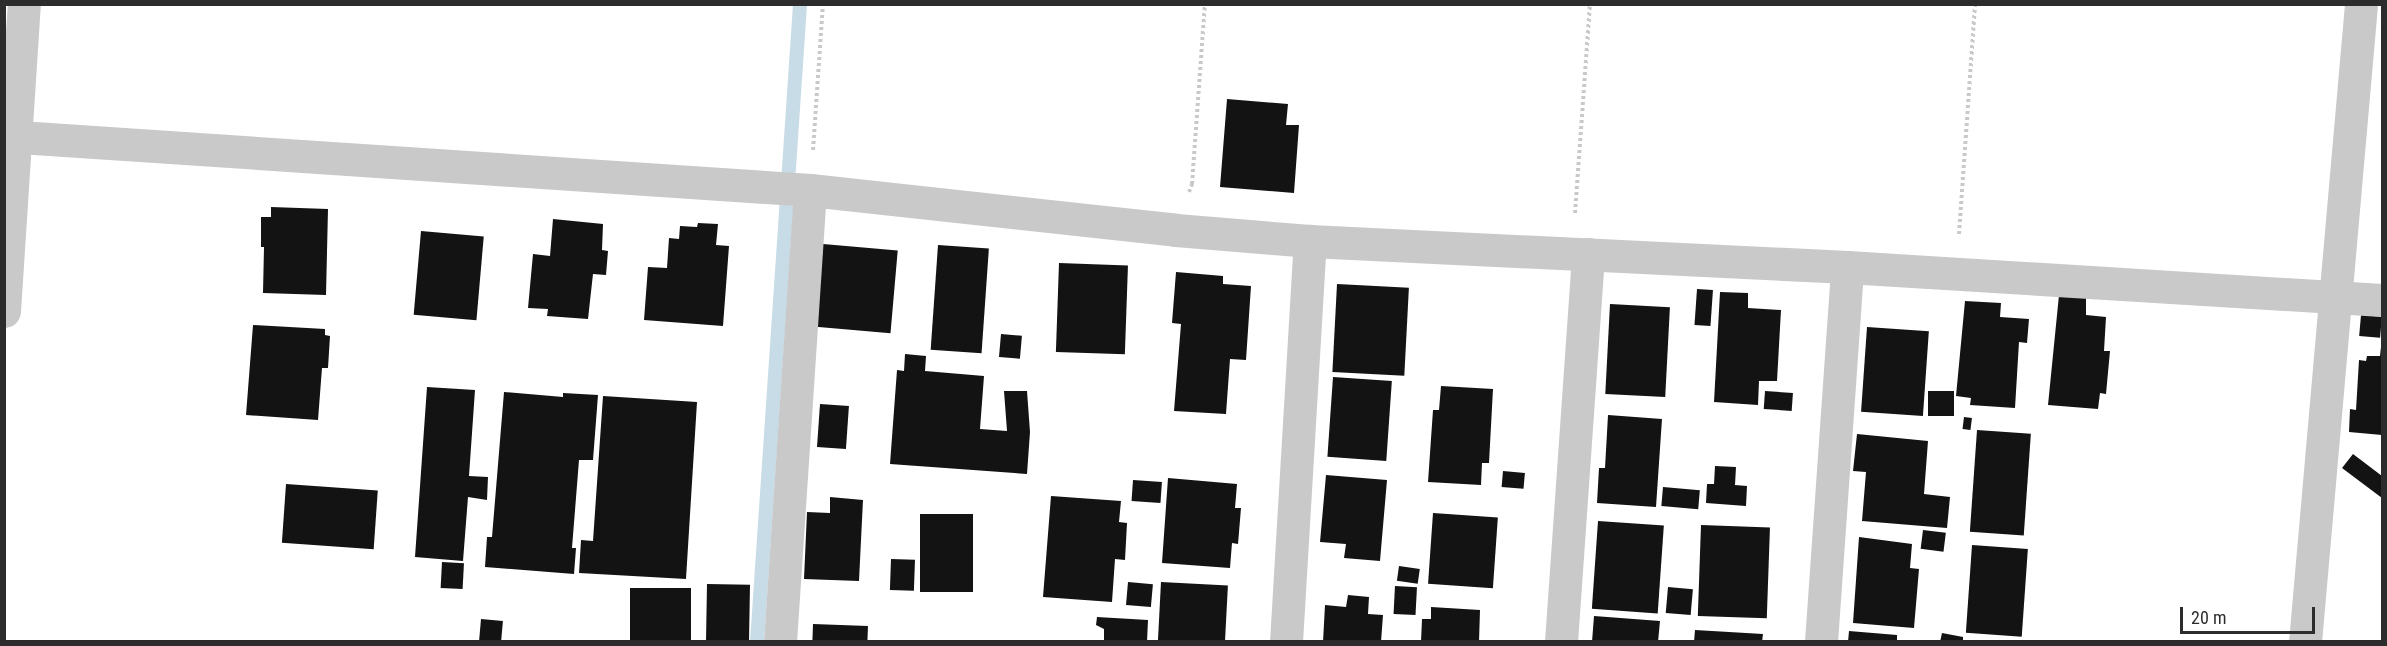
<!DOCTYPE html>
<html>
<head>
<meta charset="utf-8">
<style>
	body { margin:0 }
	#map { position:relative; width:2387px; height:646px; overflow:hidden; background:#fff; font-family:"Roboto Condensed",sans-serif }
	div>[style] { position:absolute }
	.stream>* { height:14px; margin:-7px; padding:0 7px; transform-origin:7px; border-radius:7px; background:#c8dce7 }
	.building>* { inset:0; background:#131313; transform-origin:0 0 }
	.path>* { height:4px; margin-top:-2px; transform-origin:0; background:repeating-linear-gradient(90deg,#c9c9c9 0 3px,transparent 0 6px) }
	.minor>* { height:33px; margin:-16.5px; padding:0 16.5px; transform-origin:16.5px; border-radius:16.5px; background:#c9c9c9 }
	.tertiary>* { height:33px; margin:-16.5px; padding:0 16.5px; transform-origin:16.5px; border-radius:16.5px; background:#c9c9c9 }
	span { translate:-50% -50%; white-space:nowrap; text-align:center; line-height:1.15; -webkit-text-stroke:6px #fff; paint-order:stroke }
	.frame { position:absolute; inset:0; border:6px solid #2c2c2c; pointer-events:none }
	.scale { position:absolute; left:2180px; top:607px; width:135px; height:27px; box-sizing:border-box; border:3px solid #2c2c2c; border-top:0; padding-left:8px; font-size:18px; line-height:21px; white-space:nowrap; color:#2c2c2c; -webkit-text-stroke:4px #fff; paint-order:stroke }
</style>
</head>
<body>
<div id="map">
	<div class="stream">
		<i style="left:757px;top:642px;width:639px;rotate:-86.14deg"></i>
	</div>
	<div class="building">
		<i style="clip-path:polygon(1227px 99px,1288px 104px,1286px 125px,1299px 125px,1294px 193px,1220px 187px)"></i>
		<i style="clip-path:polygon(271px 207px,328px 209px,326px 295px,263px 293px,264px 247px,261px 247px,261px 217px,271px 217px)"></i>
		<i style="clip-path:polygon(553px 219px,603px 224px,602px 250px,608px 251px,606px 275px,593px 274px,588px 319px,547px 316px,548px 309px,528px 308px,533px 254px,550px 256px)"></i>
		<i style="clip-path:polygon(698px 223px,718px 224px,716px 245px,729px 246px,723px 326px,644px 320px,648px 267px,667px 268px,669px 238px,679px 239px,680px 226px,697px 227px)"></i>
		<i style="left:421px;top:231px;width:63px;height:84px;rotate:5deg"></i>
		<i style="left:823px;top:244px;width:75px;height:83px;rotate:5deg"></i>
		<i style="left:938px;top:245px;width:51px;height:105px;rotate:4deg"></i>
		<i style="left:1059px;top:263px;width:69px;height:89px;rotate:2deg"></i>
		<i style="clip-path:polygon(1176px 272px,1223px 276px,1223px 284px,1251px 286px,1246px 360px,1230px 359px,1226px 414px,1174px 411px,1181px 324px,1172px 323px)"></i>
		<i style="left:1337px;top:284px;width:72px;height:88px;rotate:3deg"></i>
		<i style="left:1697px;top:289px;width:16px;height:36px;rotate:4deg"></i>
		<i style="clip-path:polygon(1720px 292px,1748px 293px,1748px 308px,1781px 310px,1777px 381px,1759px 381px,1758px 405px,1714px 402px)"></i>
		<i style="clip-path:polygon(2059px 295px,2086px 297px,2086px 315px,2106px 317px,2104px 351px,2110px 351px,2106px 394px,2100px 393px,2098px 409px,2048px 405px)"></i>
		<i style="clip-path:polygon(1965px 301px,2001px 303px,2000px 317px,2029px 319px,2027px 343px,2019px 342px,2015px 408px,1970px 405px,1971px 398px,1956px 396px)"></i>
		<i style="left:1610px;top:304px;width:60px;height:90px;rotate:3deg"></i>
		<i style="left:2361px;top:315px;width:21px;height:21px;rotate:5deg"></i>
		<i style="clip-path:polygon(253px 325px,325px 329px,325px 335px,330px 336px,328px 368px,322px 368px,318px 420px,246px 415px)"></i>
		<i style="left:1867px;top:327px;width:62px;height:85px;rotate:4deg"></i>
		<i style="left:1001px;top:334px;width:21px;height:23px;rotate:5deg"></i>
		<i style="clip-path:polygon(2381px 347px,2382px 435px,2349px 432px,2350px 409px,2356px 410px,2359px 360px,2366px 361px,2367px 356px,2380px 356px)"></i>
		<i style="clip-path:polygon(905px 354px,926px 356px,925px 371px,984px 376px,980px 429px,1007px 431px,1004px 391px,1027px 391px,1030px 432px,1027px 474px,890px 464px,897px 370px,904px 371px)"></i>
		<i style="left:1333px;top:377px;width:59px;height:80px;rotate:4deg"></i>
		<i style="clip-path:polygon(1441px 386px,1493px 389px,1489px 463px,1482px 463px,1481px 485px,1428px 482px,1433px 410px,1439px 410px)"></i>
		<i style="clip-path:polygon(427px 387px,475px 390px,469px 476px,488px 477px,487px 500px,468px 497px,463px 561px,415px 557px)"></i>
		<i style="left:1765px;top:391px;width:28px;height:18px;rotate:4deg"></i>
		<i style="left:1928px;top:391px;width:26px;height:25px"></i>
		<i style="clip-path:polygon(504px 392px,563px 397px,563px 393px,598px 395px,593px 460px,579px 460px,572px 548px,576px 548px,574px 574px,485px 567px,487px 537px,492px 537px)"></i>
		<i style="clip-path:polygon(603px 396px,697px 402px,686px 579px,579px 573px,581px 540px,593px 541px)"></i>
		<i style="left:820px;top:404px;width:29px;height:43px;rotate:4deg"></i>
		<i style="clip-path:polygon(1608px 415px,1662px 419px,1656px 507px,1597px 503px,1599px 468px,1605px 468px)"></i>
		<i style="left:1964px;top:417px;width:8px;height:12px;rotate:7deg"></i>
		<i style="left:1977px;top:430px;width:54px;height:102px;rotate:4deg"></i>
		<i style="clip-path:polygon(1857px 434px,1928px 441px,1924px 494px,1950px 497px,1947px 528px,1862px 521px,1866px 472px,1853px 471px)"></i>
		<i style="clip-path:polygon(2353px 454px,2382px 476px,2382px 498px,2342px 468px)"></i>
		<i style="clip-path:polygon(1715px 466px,1736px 467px,1735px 485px,1747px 486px,1746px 506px,1706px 503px,1707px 484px,1714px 484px)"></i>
		<i style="left:1503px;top:471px;width:22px;height:16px;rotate:5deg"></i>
		<i style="clip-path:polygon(1326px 475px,1387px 480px,1380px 561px,1344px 558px,1346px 544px,1320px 542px)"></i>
		<i style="clip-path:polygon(1168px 478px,1237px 484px,1235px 508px,1241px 508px,1238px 544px,1232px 543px,1230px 568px,1162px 563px)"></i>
		<i style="left:1133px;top:480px;width:29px;height:21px;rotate:4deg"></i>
		<i style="left:286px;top:484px;width:92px;height:59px;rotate:4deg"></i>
		<i style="left:1663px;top:487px;width:37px;height:19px;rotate:5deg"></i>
		<i style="clip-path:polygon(1051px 496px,1121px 501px,1119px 522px,1127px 523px,1125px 560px,1115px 559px,1112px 602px,1043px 597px)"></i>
		<i style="clip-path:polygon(830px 497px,863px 500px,859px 581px,804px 579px,807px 512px,830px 513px)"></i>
		<i style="left:1433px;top:513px;width:65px;height:71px;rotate:4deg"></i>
		<i style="left:920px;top:514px;width:53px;height:78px"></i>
		<i style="left:1598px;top:521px;width:66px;height:88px;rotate:4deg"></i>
		<i style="left:1701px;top:525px;width:69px;height:91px;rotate:2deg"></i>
		<i style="left:1923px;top:530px;width:23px;height:19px;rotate:7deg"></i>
		<i style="clip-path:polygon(1859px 537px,1912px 544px,1910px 568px,1919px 569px,1914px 628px,1853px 623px)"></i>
		<i style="left:1972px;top:545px;width:56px;height:88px;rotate:4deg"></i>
		<i style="left:891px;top:559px;width:24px;height:31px;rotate:2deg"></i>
		<i style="left:442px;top:562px;width:22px;height:26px;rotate:3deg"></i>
		<i style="left:1399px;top:566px;width:21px;height:15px;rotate:8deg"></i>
		<i style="left:1128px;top:582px;width:25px;height:23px;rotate:5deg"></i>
		<i style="left:1161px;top:582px;width:67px;height:60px;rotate:3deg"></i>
		<i style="left:707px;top:584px;width:43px;height:58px;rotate:1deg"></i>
		<i style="left:1395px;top:586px;width:22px;height:28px;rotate:3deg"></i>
		<i style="left:1668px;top:587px;width:25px;height:26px;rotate:5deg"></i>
		<i style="left:630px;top:588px;width:61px;height:54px"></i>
		<i style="clip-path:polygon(1348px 595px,1369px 597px,1368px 614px,1383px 615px,1381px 642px,1323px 642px,1325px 605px,1346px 607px)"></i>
		<i style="clip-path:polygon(1431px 607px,1480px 610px,1479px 642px,1421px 642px,1422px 619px,1431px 619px)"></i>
		<i style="clip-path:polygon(1594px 616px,1660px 621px,1658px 642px,1592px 642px)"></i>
		<i style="clip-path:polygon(1097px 617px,1148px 620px,1147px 642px,1104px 642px,1104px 629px,1096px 625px)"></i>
		<i style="left:481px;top:619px;width:22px;height:23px;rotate:5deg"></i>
		<i style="left:813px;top:624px;width:55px;height:18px;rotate:2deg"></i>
		<i style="clip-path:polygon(1695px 630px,1763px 634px,1762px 642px,1694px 642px)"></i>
		<i style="clip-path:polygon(1849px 631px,1897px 635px,1897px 642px,1848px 642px)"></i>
		<i style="clip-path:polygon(1942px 633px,1963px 637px,1963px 642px,1940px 642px)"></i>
	</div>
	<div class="path">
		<i style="left:813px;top:150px;width:146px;rotate:-86.1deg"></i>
		<i style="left:1189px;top:192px;width:9px;rotate:-69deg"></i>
		<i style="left:1192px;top:184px;width:180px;rotate:-85.9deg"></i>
		<i style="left:1575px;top:213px;width:210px;rotate:-85.9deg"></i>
		<i style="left:1959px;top:234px;width:231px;rotate:-86deg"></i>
	</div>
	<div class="minor">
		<i style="left:4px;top:136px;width:808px;rotate:3.83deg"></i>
		<i style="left:810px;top:190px;width:368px;rotate:6.2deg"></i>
		<i style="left:1176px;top:230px;width:134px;rotate:4.7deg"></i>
		<i style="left:1310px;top:241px;width:538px;rotate:2.77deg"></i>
		<i style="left:1847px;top:267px;width:536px;rotate:3.53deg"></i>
		<i style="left:780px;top:642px;width:453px;rotate:-86.2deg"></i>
		<i style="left:1286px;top:642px;width:402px;rotate:-86.6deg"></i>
		<i style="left:1561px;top:642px;width:389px;rotate:-86deg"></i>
		<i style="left:1821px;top:642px;width:376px;rotate:-86deg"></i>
		<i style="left:2305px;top:642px;width:640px;rotate:-84.98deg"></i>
	</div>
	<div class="tertiary">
		<i style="left:4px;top:311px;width:308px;rotate:-86.3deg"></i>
	</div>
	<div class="frame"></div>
	<div class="scale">20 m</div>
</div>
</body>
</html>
